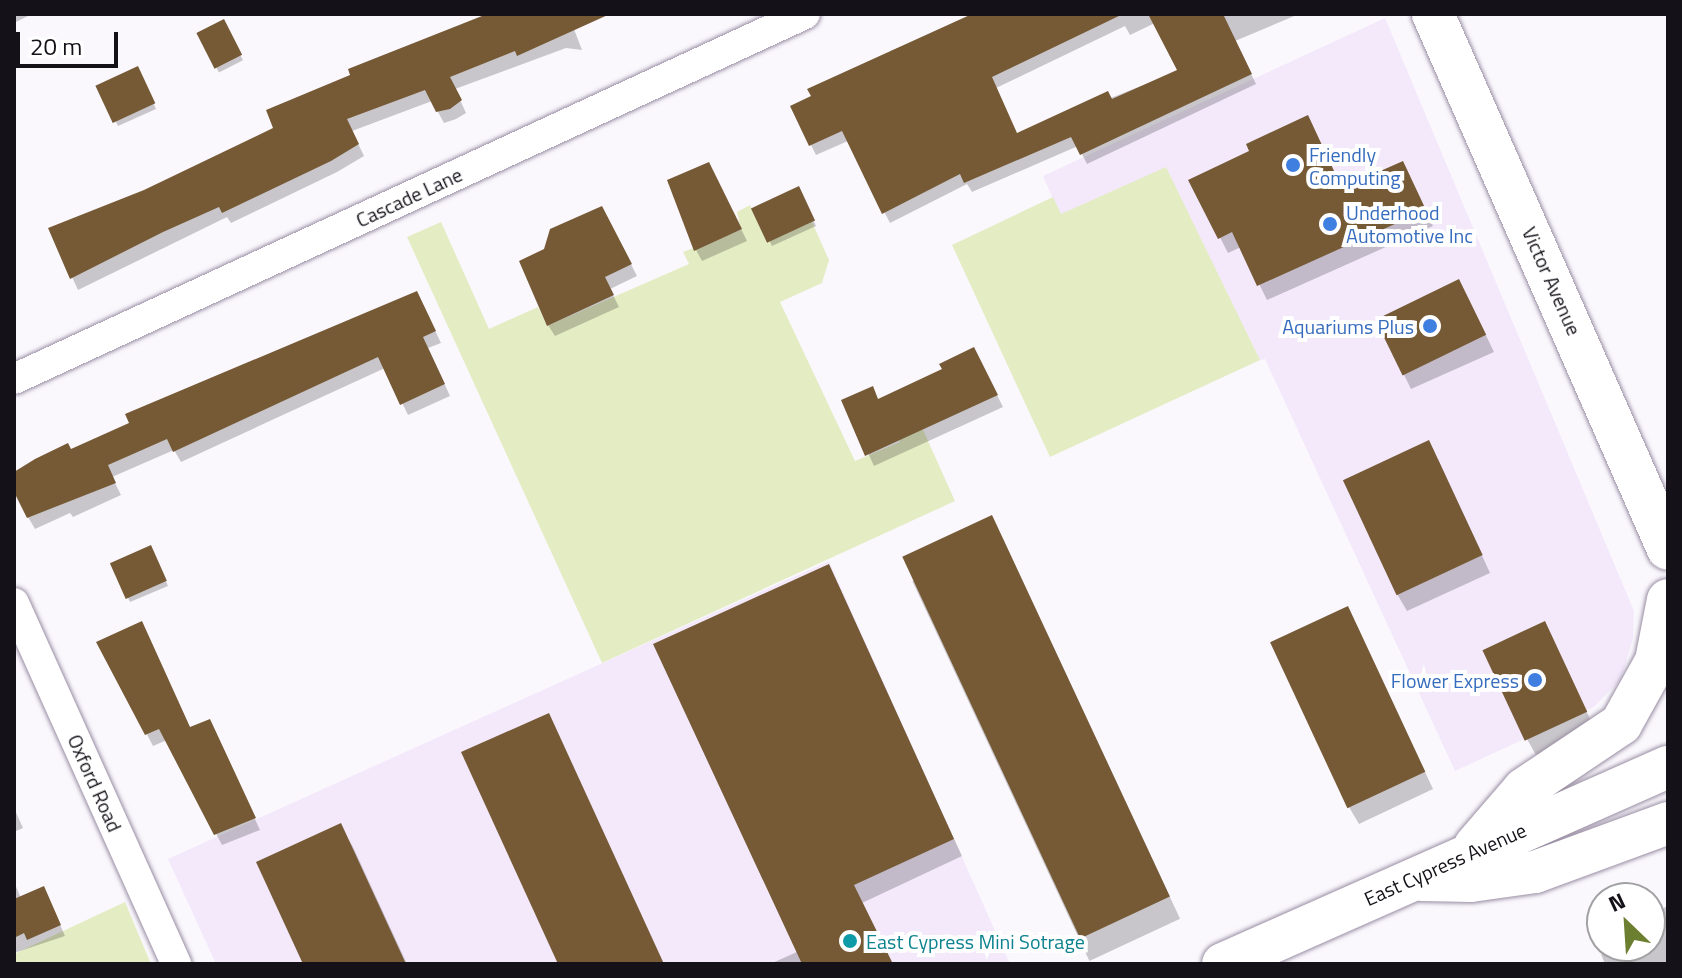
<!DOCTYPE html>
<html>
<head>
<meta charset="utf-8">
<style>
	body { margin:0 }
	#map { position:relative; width:1682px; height:978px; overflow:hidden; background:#faf8fd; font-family:"Titillium Web",sans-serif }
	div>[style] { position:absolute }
	.built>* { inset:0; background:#f3e9fb }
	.green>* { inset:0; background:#e4ecc3 }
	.shadow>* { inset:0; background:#0003; transform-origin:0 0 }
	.building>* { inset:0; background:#765a36; transform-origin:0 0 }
	.roads { filter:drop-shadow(0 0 2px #998da3) drop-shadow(0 0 2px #998da3) }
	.street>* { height:30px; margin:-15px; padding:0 15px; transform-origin:15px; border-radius:15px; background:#fff }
	.secondary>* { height:42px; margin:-21px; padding:0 21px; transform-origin:21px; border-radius:21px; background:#fff }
	.dots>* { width:22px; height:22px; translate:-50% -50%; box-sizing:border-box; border:4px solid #fff; border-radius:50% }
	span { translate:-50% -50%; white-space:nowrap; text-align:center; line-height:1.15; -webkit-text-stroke:8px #fff; paint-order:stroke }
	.shop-label { font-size:20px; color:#366cbe }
	.left { translate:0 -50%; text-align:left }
	.right { translate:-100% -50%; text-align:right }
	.street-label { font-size:20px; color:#151119 }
	.culture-label { font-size:20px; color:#0d838f }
	.frame { position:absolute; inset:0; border:16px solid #151119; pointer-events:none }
	.north { position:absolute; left:1586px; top:882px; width:80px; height:80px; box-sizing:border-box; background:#fff; border:2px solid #a1a0a3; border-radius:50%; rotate:335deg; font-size:22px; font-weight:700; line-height:32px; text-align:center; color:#151119 }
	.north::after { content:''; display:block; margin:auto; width:28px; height:36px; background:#6c7f30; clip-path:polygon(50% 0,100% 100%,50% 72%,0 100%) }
	.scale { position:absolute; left:16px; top:32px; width:102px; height:36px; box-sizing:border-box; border:4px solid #151119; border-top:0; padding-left:10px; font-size:24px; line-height:28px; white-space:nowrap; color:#151119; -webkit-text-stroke:6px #fff; paint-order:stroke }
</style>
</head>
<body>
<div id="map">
	<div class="built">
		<i style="clip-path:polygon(1385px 18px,1634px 611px,1633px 638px,1621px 679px,1594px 707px,1455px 771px,1265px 359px,1260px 360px,1166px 168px,1060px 215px,1043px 176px)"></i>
		<i style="clip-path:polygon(829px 561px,1010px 964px,216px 964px,168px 859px)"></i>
	</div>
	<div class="green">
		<i style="clip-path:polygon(1166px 167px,1260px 360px,1050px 457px,952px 245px,1053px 197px,1061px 214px)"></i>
		<i style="clip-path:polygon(750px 205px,767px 242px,812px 222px,829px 260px,822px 283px,780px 302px,855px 461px,900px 442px,897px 434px,919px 421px,955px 501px,602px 663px,407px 237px,441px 222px,489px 329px,538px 307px,547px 326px,689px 264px,683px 252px,741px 230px,737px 212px)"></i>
		<i style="clip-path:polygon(125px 902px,151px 964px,14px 964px,14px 954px)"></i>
	</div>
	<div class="shadow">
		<i style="clip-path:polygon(14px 14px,32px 14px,14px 23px)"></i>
		<i style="clip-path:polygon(492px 14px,594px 14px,572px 24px,582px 50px,566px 48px,455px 89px,466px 113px,456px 119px,444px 123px,432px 101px,352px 131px,364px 156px,337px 172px,231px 223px,227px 217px,78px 290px,50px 229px,144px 192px,276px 129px,352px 77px,350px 70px)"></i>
		<i style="clip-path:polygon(evenodd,987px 14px,1299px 14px,1235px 41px,1256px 84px,1087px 164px,1078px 146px,972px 192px,967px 184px,890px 223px,848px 141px,816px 155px,811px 145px,897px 68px,890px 51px,987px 14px,1155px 23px,1179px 71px,1017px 135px,996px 88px,1125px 26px,1130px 35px,1155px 23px)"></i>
		<i style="left:223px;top:21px;width:44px;height:27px;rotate:63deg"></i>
		<i style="clip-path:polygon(140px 73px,156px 109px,118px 126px,98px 86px)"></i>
		<i style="clip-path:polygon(715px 176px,747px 241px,702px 261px,696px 250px)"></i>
		<i style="clip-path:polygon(1410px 178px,1433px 226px,1267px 300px,1241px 247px,1228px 253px,1191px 181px,1342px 190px)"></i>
		<i style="clip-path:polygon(801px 193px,816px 226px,772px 246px,754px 209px)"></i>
		<i style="clip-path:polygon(608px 219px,637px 276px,610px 289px,619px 307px,555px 336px,548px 325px)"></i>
		<i style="clip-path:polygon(1468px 298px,1494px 352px,1411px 389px,1376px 318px)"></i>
		<i style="clip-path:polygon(423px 305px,441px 343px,428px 348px,450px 396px,408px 415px,385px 368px,181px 462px,174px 450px,112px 477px,121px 495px,73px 517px,70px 513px,35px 529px,28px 517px,14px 474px)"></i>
		<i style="clip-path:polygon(980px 361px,1003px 407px,874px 466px,844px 401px,879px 401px)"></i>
		<i style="clip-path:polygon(1438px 459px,1490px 573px,1407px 611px,1397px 594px)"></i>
		<i style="left:1003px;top:539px;width:419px;height:100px;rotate:65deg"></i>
		<i style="clip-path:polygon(153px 552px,168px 586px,130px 602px,112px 564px)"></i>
		<i style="clip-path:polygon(838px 584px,962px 856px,862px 903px,892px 964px,770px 964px,799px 951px)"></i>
		<i style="clip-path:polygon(1544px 623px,1595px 729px,1536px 755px,1527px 739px)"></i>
		<i style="clip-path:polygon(1357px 626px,1433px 789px,1359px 824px,1349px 807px)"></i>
		<i style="clip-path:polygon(99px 642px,190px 729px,215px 732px,260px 830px,222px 845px,167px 740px,153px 746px)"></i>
		<i style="clip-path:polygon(14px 808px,23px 828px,14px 832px)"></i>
		<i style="clip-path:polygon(340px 825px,353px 847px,407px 964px,305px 964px)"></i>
		<i style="clip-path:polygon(14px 882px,21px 898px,49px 899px,65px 936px,14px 953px)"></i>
		<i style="clip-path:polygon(1668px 906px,1668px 964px,1605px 964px,1601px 954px,1618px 946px,1650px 946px,1650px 931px,1662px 926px,1655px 912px)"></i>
	</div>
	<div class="building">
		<i style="clip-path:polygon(487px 14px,610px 14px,517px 56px,515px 51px,450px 77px,462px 100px,450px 109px,436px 112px,425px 90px,347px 119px,359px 144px,331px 161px,222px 213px,219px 207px,163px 232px,70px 279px,48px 228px,144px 190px,273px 128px,266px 110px,350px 75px,348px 69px)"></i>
		<i style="clip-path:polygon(972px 14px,1123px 14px,992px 77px,1017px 133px,1108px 91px,1112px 99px,1177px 70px,1148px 14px,1223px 14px,1252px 74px,1080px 155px,1071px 137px,964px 183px,960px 174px,882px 214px,842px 131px,809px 146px,790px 106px,811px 96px,807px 89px)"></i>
		<i style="left:224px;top:19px;width:40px;height:31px;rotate:63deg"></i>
		<i style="left:138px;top:66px;width:41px;height:47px;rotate:65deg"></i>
		<i style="clip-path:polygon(1308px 115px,1342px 188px,1403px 161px,1426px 210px,1257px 286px,1232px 232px,1218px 239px,1188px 180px,1249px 151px,1246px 144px)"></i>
		<i style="clip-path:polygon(709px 162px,742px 229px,694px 251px,667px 180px)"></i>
		<i style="left:799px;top:186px;width:38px;height:53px;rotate:65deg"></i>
		<i style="clip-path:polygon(602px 206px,632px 264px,605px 277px,614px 295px,547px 326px,519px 261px,544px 249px,550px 229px)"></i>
		<i style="left:1459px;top:279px;width:62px;height:93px;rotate:64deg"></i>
		<i style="clip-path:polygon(417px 291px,436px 331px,423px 337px,445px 384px,400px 405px,378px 357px,173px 452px,167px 439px,108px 465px,116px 483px,27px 518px,14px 492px,14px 472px,35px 459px,68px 443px,71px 449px,129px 423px,125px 414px)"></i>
		<i style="clip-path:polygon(974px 347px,998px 395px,865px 456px,841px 400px,873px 386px,878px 399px,942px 369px,939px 364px)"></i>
		<i style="left:1429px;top:440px;width:127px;height:95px;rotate:65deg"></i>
		<i style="left:992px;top:515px;width:421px;height:99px;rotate:65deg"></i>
		<i style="left:151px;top:545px;width:39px;height:45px;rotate:66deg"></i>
		<i style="clip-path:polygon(829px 564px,954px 839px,854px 885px,893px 964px,802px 964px,653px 644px)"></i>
		<i style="left:1348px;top:606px;width:183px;height:86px;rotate:65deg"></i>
		<i style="clip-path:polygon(142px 621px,190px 727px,210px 719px,256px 818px,214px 835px,159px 729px,145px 735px,96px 642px)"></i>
		<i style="left:1545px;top:621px;width:100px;height:69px;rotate:65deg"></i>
		<i style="clip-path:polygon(549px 713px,664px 964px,558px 964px,461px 752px)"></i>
		<i style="clip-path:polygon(341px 823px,406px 964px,303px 964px,256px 862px)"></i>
		<i style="clip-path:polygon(44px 886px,61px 925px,27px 940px,24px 933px,14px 938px,14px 899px)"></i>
	</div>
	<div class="roads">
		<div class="street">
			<i style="left:14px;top:379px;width:871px;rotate:-24.77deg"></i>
			<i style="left:14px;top:603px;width:396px;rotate:65.8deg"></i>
		</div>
		<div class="secondary">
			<i style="left:1433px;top:14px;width:584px;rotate:66.29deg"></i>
			<i style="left:1475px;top:846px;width:75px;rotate:-49.3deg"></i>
			<i style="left:1524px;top:789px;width:117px;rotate:-33.8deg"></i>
			<i style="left:1621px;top:724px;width:72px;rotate:-60.9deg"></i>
			<i style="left:1656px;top:661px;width:62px;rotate:-78.9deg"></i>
			<i style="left:1422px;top:880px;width:49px;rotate:1.2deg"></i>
			<i style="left:1471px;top:881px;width:65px;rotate:-8deg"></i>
			<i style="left:1535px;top:872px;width:142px;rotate:-20.2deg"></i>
			<i style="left:1223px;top:964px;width:487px;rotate:-23.9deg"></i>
		</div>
	</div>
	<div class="dots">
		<i style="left:1293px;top:165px;background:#3f7fe0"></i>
		<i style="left:1330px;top:224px;background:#3f7fe0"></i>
		<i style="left:1430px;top:326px;background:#3f7fe0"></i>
		<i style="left:1535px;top:680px;background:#3f7fe0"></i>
		<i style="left:850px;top:941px;background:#0f9aa8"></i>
	</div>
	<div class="shop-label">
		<span class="left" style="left:1309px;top:166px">Friendly<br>Computing</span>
		<span class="left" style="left:1346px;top:224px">Underhood<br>Automotive Inc</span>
		<span class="right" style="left:1414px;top:326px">Aquariums Plus</span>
		<span class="right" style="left:1519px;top:680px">Flower Express</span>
	</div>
	<div class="street-label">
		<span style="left:409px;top:197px;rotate:-25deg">Cascade Lane</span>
		<span style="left:1552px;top:281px;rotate:66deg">Victor Avenue</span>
		<span style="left:95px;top:783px;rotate:66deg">Oxford Road</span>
		<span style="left:1445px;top:864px;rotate:-24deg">East Cypress Avenue</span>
	</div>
	<div class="culture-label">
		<span class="left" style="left:866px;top:941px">East Cypress Mini Sotrage</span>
	</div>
	<div class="frame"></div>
	<div class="north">N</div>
	<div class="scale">20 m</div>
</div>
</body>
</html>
